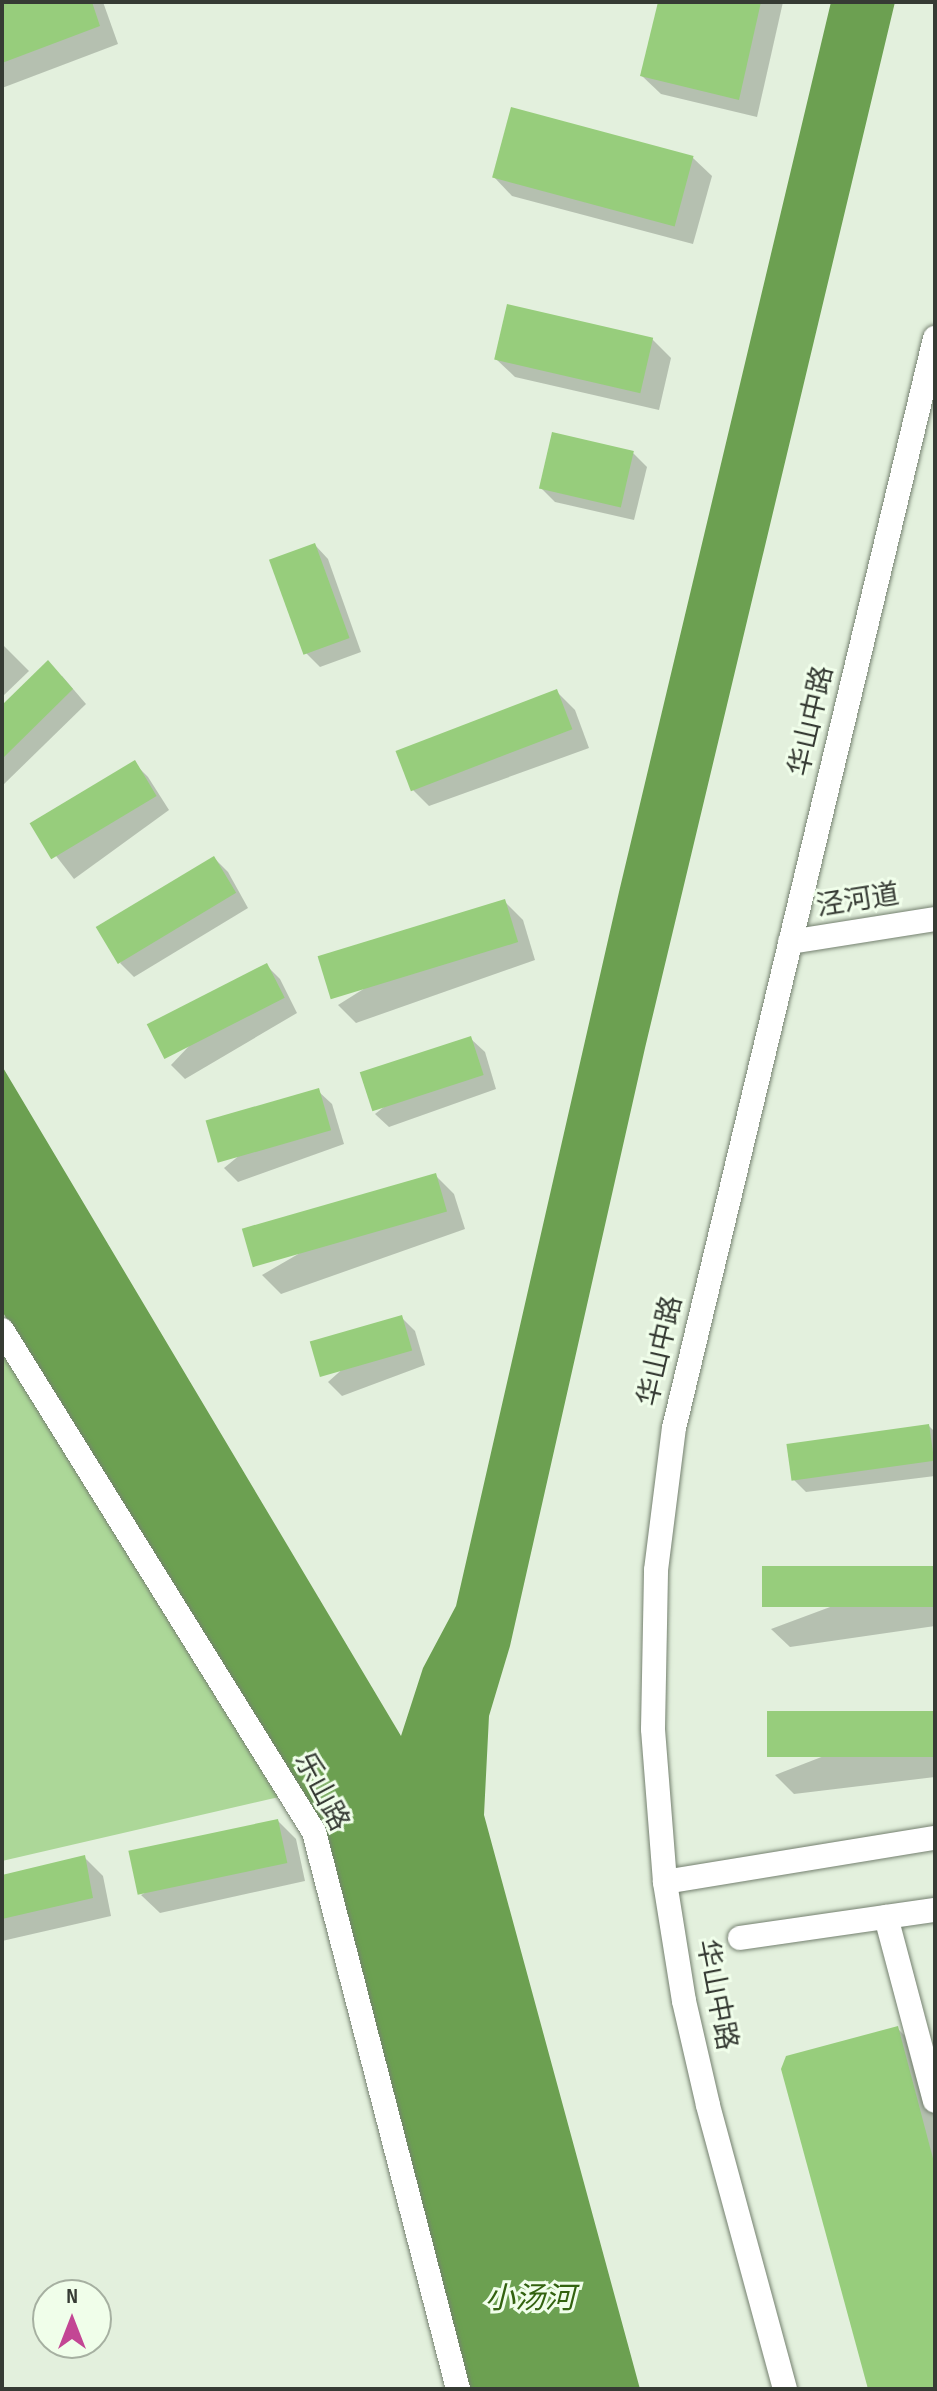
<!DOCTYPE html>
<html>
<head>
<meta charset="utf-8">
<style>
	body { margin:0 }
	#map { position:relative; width:937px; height:2391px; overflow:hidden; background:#e3f0dd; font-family:"Sofia Sans Condensed","Noto Sans SC",sans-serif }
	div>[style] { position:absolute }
	.green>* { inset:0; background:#acd798 }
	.water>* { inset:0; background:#6ca051 }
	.shadow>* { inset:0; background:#0003 }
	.building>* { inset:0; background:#97cd7c; transform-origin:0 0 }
	.roads { filter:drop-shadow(0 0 2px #758170) drop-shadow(0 0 2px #758170) }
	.minor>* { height:24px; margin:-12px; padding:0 12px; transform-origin:12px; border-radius:12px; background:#fff }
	span { translate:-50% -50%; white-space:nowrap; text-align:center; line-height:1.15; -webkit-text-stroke:6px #f0feea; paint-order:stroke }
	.street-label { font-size:28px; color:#363b34 }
	.water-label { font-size:30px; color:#32620f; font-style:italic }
	.frame { position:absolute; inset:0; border:4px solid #363b34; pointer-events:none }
	.north { position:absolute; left:32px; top:2279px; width:80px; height:80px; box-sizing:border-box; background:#f0feea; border:2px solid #a6b0a1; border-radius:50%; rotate:0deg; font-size:22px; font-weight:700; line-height:32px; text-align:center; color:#363b34 }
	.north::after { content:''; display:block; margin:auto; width:28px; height:36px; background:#c34694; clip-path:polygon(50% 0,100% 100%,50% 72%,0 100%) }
</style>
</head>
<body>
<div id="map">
	<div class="green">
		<i style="clip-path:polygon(2px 1330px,292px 1794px,2px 1861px)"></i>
	</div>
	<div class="water">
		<i style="clip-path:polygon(831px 2px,895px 2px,645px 1048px,510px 1646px,489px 1716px,484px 1815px,640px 2389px,469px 2389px,326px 1852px,2px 1311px,2px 1066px,401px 1736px,423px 1668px,456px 1606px,619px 892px)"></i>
	</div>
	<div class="shadow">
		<i style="clip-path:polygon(2px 2px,103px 2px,118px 44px,2px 88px)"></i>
		<i style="clip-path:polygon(660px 2px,783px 2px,757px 117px,661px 94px,642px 76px)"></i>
		<i style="clip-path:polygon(693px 158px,712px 176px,693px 244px,512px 196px,494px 177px)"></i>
		<i style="clip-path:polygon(652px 339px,671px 358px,659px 410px,515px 377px,496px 359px)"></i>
		<i style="clip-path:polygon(633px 453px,647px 467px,634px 520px,555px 502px,541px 488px)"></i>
		<i style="clip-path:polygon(315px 545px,328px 559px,361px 652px,320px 667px,306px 653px)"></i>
		<i style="clip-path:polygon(2px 644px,29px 671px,2px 697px)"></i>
		<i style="clip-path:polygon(62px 676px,86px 704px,2px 786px,2px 708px)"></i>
		<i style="clip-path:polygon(557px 692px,575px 710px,589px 748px,429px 806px,410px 787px)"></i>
		<i style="clip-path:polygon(134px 763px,148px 777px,169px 810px,74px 879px,39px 834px)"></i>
		<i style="clip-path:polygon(214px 858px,228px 872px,248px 908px,134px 977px,120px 963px)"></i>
		<i style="clip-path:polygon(504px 901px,523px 920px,535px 960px,356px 1023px,338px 1005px)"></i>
		<i style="clip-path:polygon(266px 965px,280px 979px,297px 1013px,185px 1079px,171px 1065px)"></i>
		<i style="clip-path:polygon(471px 1039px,485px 1052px,496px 1089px,389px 1127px,375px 1114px)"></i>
		<i style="clip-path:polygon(318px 1091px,332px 1104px,344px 1144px,238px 1182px,224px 1168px)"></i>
		<i style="clip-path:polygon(435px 1175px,454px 1194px,465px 1229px,281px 1294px,262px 1275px)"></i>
		<i style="clip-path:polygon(401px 1317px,415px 1331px,425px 1365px,342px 1396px,328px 1382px)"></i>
		<i style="clip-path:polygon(929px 1426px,935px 1432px,935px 1476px,806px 1492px,792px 1478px)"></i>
		<i style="clip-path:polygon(935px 1568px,935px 1626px,790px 1647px,771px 1629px)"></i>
		<i style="clip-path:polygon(935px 1713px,935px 1777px,794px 1794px,775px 1775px)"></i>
		<i style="clip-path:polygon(278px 1821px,296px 1839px,305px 1881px,160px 1913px,141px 1895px)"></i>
		<i style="clip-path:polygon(84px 1857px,103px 1876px,111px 1916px,2px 1941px,2px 1877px)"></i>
		<i style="clip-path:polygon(897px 2028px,916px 2047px,935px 2119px,935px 2389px,870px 2389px)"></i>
	</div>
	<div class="building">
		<i style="clip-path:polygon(2px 2px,92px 2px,100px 26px,2px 63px)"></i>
		<i style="clip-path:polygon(658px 2px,761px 2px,739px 100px,640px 76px)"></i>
		<i style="left:511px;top:107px;width:189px;height:73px;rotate:15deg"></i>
		<i style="left:507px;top:304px;width:150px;height:57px;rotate:13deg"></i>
		<i style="left:552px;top:432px;width:84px;height:58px;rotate:13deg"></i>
		<i style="left:315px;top:543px;width:101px;height:49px;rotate:70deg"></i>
		<i style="clip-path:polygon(48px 660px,73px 689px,2px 759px,2px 705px)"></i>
		<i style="left:557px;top:689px;width:43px;height:173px;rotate:69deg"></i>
		<i style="left:135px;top:760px;width:42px;height:123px;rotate:59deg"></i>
		<i style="left:214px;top:856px;width:43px;height:138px;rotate:59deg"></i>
		<i style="left:505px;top:899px;width:45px;height:196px;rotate:73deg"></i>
		<i style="left:267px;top:963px;width:39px;height:135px;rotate:63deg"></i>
		<i style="left:471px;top:1036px;width:41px;height:117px;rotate:72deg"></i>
		<i style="left:319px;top:1088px;width:44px;height:118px;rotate:74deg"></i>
		<i style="left:436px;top:1173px;width:40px;height:202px;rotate:74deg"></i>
		<i style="left:402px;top:1315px;width:37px;height:96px;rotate:74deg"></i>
		<i style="left:929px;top:1424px;width:37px;height:144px;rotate:82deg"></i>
		<i style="left:935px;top:1566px;width:41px;height:173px;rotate:90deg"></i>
		<i style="left:935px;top:1711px;width:46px;height:168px;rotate:90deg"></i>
		<i style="left:278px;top:1819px;width:45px;height:153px;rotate:78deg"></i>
		<i style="clip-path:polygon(85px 1855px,93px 1898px,2px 1919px,2px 1875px)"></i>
		<i style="clip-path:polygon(898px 2026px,935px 2166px,935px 2389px,868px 2389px,781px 2069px,786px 2056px)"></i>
	</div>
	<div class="roads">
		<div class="minor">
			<i style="left:790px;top:942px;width:147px;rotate:-9deg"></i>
			<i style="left:2px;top:1330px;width:591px;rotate:58.14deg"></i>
			<i style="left:314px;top:1832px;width:575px;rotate:75.5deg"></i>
			<i style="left:665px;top:1882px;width:274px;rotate:-9.3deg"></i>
			<i style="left:886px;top:1917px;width:190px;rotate:75.1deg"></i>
			<i style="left:740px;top:1938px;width:197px;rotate:-8.2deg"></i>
			<i style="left:785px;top:2389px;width:294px;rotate:-105.2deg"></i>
			<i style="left:708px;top:2105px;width:107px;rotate:-103deg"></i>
			<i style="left:684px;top:2001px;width:121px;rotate:-99.1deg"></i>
			<i style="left:665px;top:1882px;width:153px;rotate:-94.5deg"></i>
			<i style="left:653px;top:1729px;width:159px;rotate:-88.9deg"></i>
			<i style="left:656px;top:1570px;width:143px;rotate:-82.8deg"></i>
			<i style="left:674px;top:1428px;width:1121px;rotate:-76.53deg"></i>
		</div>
	</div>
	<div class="street-label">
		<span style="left:812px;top:721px;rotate:-77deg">华山中路</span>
		<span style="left:858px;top:901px;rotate:-9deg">泾河道</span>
		<span style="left:661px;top:1351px;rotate:-77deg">华山中路</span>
		<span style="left:321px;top:1792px;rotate:62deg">乐山路</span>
		<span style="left:716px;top:1995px;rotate:79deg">华山中路</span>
	</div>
	<div class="water-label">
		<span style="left:530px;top:2299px">小汤河</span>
	</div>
	<div class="frame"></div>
	<div class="north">N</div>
</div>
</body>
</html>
